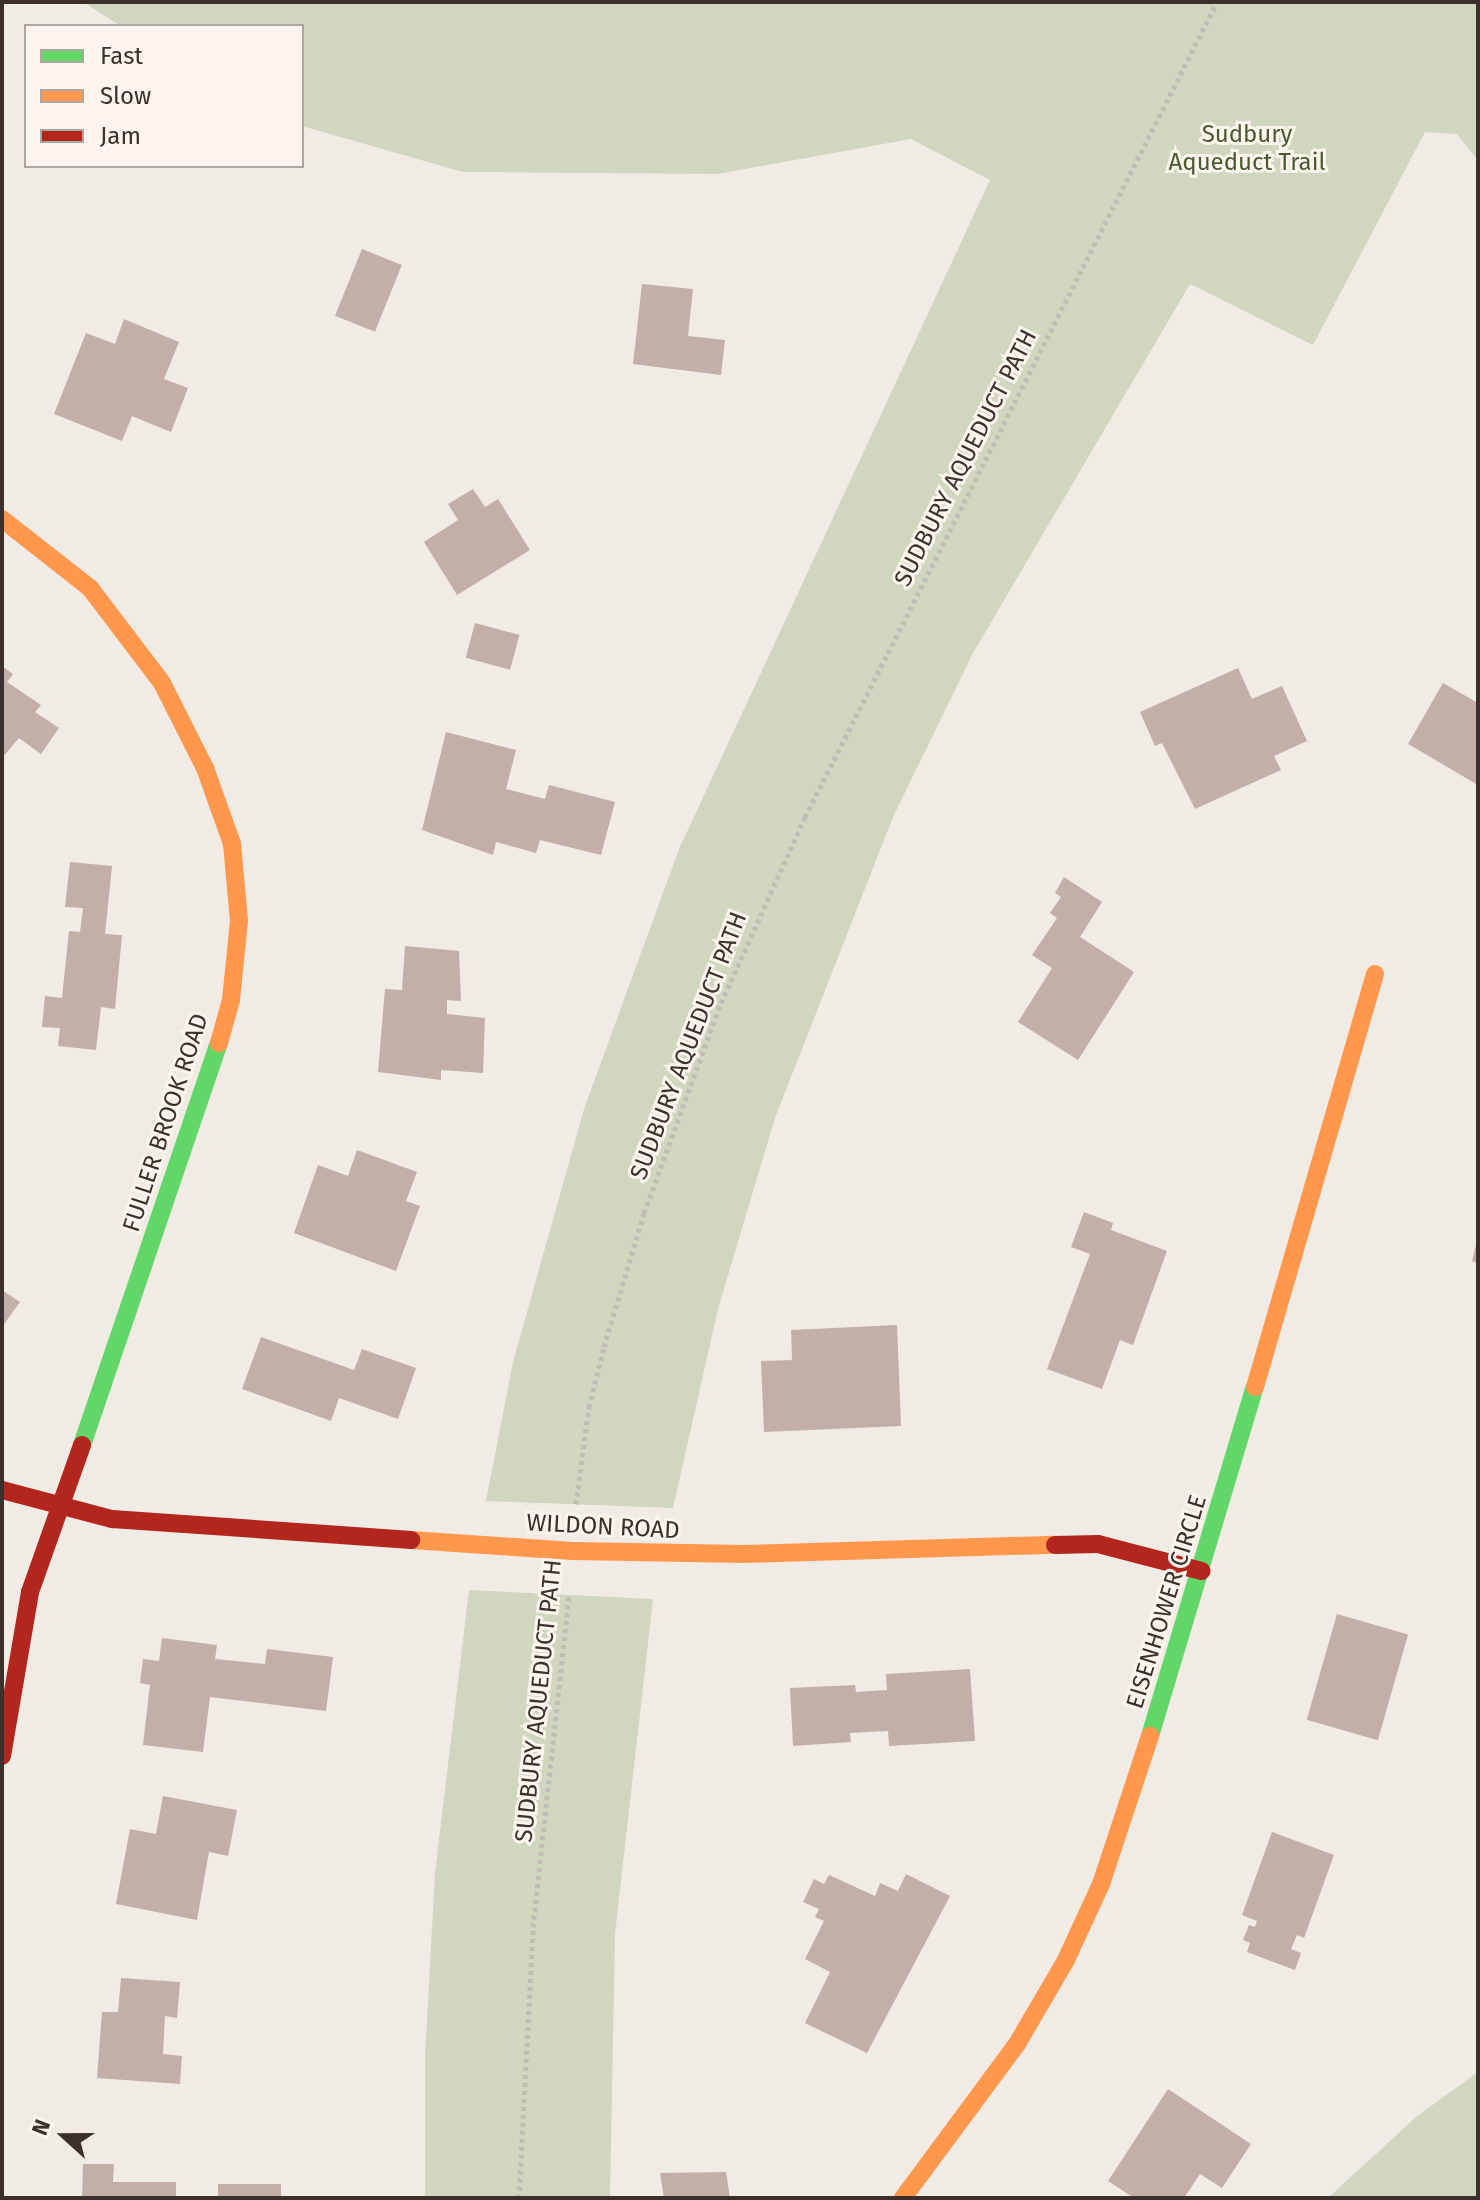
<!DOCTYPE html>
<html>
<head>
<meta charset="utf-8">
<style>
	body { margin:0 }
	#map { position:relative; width:1480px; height:2200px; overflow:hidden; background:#f0ebe5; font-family:"Fira Sans",sans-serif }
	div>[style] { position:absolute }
	.green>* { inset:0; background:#d1d6bf }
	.building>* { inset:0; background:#c3afa7; transform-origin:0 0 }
	.path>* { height:5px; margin-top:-2.5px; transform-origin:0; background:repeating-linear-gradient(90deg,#c2bbb6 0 4px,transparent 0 8px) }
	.fast>* { height:18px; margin:-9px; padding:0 9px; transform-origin:9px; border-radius:9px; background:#63d668 }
	.slow>* { height:18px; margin:-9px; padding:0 9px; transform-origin:9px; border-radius:9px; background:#ff974d }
	.jam>* { height:18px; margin:-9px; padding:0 9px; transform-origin:9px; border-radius:9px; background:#b3261e }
	span { translate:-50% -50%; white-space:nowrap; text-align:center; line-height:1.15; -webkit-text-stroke:6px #fbf5ee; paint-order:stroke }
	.park-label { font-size:24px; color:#4a5a2e }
	.street-label { font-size:24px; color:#3b302b }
	.frame { position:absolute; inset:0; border:4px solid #3b302b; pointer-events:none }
	.legend { position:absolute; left:24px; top:24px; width:280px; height:144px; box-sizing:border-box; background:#fbf5ee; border:2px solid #aea6a0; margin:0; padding:10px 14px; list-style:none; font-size:24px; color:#3b302b }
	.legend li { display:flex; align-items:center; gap:16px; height:40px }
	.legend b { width:40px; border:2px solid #aea6a0 }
	.north { position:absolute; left:24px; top:2096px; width:80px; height:80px; -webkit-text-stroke:6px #fbf5ee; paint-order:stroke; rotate:291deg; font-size:22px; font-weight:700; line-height:32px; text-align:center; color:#3b302b }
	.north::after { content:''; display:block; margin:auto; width:28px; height:36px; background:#3b302b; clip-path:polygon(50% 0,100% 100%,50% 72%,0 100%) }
</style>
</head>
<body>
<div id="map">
	<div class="green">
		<i style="clip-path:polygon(83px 2px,1478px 2px,1478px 160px,1457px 134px,1425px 132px,1313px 345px,1190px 284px,973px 653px,893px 817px,775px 1118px,718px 1309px,673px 1508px,486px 1501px,513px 1362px,584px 1109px,679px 849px,990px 180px,911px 139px,717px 174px,463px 172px,302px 126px,302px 26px,121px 26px)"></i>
		<i style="clip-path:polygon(469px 1590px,653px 1599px,615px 1934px,610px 2198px,425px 2198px,425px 2057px,435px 1873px)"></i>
		<i style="clip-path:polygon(1478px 2072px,1478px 2198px,1328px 2198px,1416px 2117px)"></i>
	</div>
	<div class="building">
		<i style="left:362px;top:249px;width:43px;height:72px;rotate:22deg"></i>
		<i style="clip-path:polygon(642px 284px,693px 289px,688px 336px,725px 340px,721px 375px,633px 364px)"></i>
		<i style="clip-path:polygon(124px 319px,179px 342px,164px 379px,188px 388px,171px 432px,132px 416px,122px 441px,54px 414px,86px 333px,115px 344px)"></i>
		<i style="clip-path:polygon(473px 489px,485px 507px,498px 499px,530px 550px,457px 595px,424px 542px,458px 520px,448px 504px)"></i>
		<i style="left:475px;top:623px;width:46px;height:36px;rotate:15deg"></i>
		<i style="clip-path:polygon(2px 666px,13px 674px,7px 682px,41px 705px,35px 712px,59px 728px,41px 754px,19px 738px,2px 758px)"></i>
		<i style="clip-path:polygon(1238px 668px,1252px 699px,1282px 686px,1307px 741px,1274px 756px,1281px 770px,1195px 809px,1162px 743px,1155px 746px,1140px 712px)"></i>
		<i style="clip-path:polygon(1443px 683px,1478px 703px,1478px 785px,1408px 744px)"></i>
		<i style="clip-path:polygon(446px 732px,516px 750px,506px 789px,545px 799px,549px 785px,615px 802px,601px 855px,540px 840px,536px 853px,496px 842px,493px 855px,422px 830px)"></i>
		<i style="clip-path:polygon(70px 862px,112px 866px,105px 934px,122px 935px,115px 1009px,101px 1007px,96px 1050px,58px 1046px,60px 1028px,42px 1027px,45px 996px,62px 998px,69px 931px,80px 932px,83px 908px,65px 907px)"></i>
		<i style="clip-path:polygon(1064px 877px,1102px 902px,1080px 937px,1134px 972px,1078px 1060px,1018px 1022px,1052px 968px,1032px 955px,1057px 918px,1050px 913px,1061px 897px,1055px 893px)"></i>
		<i style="clip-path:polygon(405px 946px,459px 951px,461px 1001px,447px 1000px,447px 1014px,485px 1018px,483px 1073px,441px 1070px,441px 1080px,378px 1072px,385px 989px,402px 990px)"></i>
		<i style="clip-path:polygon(357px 1150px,417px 1172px,406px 1201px,420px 1206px,396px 1271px,294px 1233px,318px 1165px,348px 1176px)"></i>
		<i style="clip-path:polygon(1084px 1212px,1113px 1223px,1111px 1230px,1167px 1251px,1133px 1345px,1120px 1340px,1102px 1389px,1047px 1369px,1090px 1254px,1071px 1247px)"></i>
		<i style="clip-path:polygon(1478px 1237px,1478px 1263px,1472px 1261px)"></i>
		<i style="clip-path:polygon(2px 1290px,20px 1302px,2px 1327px)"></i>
		<i style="clip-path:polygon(897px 1325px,901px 1426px,764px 1432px,761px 1361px,792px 1360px,791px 1330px)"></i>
		<i style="clip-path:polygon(261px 1337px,354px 1370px,362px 1349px,416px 1368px,398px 1419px,339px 1398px,331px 1421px,242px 1389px)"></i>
		<i style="left:1337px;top:1614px;width:74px;height:110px;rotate:16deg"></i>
		<i style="clip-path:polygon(162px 1638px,217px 1645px,215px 1659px,265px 1664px,267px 1649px,333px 1657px,326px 1711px,210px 1697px,203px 1752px,143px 1745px,150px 1685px,140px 1683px,143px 1659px,159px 1661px)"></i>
		<i style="clip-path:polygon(970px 1669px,975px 1741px,889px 1746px,888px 1731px,850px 1733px,851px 1742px,793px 1746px,790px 1688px,855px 1685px,856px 1692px,887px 1690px,886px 1674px)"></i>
		<i style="clip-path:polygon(163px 1796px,237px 1810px,228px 1856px,209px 1852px,197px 1920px,116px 1904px,130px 1829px,156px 1834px)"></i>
		<i style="clip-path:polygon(1272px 1832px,1334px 1855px,1304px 1938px,1297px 1935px,1291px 1949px,1301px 1953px,1295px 1970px,1247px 1952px,1250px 1943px,1243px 1940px,1249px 1925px,1255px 1927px,1257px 1921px,1242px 1915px)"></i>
		<i style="clip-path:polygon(906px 1874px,950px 1896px,867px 2053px,805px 2023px,830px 1972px,805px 1959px,824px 1921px,815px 1917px,819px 1909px,803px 1902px,814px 1879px,824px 1884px,829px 1875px,875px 1896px,880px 1883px,898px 1891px)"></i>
		<i style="clip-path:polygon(121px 1978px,180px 1982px,177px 2018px,165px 2016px,163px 2054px,182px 2056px,180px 2084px,97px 2078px,102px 2012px,118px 2012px)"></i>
		<i style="clip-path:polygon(1168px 2089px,1251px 2144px,1222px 2188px,1200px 2174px,1184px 2198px,1134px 2198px,1108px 2181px)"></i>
		<i style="clip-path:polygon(83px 2164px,114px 2164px,113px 2182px,176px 2182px,176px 2198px,82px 2198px)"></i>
		<i style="clip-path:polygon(726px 2172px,730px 2198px,664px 2198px,660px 2173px)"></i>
		<i style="left:218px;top:2184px;width:63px;height:14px"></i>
	</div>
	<div class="path">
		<i style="left:576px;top:1504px;width:98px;rotate:-82.4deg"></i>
		<i style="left:589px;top:1407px;width:62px;rotate:-76deg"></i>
		<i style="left:604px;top:1347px;width:140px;rotate:-73.4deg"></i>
		<i style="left:644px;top:1213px;width:224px;rotate:-69.9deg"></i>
		<i style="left:721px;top:1003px;width:204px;rotate:-65.7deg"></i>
		<i style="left:805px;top:817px;width:913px;rotate:-63.18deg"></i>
		<i style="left:519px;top:2198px;width:271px;rotate:-87deg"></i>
		<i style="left:533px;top:1927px;width:332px;rotate:-83.8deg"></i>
	</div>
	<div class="fast">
		<i style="left:82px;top:1445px;width:425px;rotate:-71.2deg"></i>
		<i style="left:1150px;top:1736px;width:364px;rotate:-73.3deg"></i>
	</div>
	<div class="slow">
		<i style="left:2px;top:519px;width:112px;rotate:38.1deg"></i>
		<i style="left:90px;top:588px;width:119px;rotate:52.8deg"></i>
		<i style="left:162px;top:683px;width:95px;rotate:63.2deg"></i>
		<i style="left:205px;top:768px;width:81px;rotate:70.4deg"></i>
		<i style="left:232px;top:844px;width:77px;rotate:84.8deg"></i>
		<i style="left:239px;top:921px;width:79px;rotate:95.8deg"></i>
		<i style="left:231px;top:1000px;width:45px;rotate:105.6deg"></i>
		<i style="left:1255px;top:1387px;width:430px;rotate:-73.8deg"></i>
		<i style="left:411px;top:1540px;width:162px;rotate:3.9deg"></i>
		<i style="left:573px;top:1551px;width:171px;rotate:1deg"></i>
		<i style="left:744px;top:1554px;width:311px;rotate:-1.7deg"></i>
		<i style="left:903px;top:2198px;width:192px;rotate:-53.5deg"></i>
		<i style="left:1017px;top:2044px;width:97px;rotate:-59.7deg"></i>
		<i style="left:1066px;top:1960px;width:84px;rotate:-65.3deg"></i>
		<i style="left:1101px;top:1884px;width:156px;rotate:-71.7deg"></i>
	</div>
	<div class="jam">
		<i style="left:2px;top:1490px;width:114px;rotate:14.8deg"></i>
		<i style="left:112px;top:1519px;width:300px;rotate:4deg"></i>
		<i style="left:1055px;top:1545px;width:43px;rotate:-1.3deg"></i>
		<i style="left:1098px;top:1544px;width:107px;rotate:14.6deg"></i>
		<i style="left:2px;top:1756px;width:166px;rotate:-80.3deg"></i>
		<i style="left:30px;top:1592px;width:156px;rotate:-70.5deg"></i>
	</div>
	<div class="park-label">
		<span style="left:1247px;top:149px">Sudbury<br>Aqueduct Trail</span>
	</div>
	<div class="street-label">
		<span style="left:966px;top:458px;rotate:-63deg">SUDBURY AQUEDUCT PATH</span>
		<span style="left:689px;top:1046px;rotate:-69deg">SUDBURY AQUEDUCT PATH</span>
		<span style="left:166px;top:1123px;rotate:-72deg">FULLER BROOK ROAD</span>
		<span style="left:603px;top:1527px;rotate:3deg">WILDON ROAD</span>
		<span style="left:1167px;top:1602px;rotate:-73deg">EISENHOWER CIRCLE</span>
		<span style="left:539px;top:1701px;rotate:-84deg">SUDBURY AQUEDUCT PATH</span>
	</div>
	<div class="frame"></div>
	<ul class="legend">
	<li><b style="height:10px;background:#63d668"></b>Fast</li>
	<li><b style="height:10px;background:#ff974d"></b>Slow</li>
	<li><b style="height:10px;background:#b3261e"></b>Jam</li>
	</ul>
	<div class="north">N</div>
</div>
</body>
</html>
